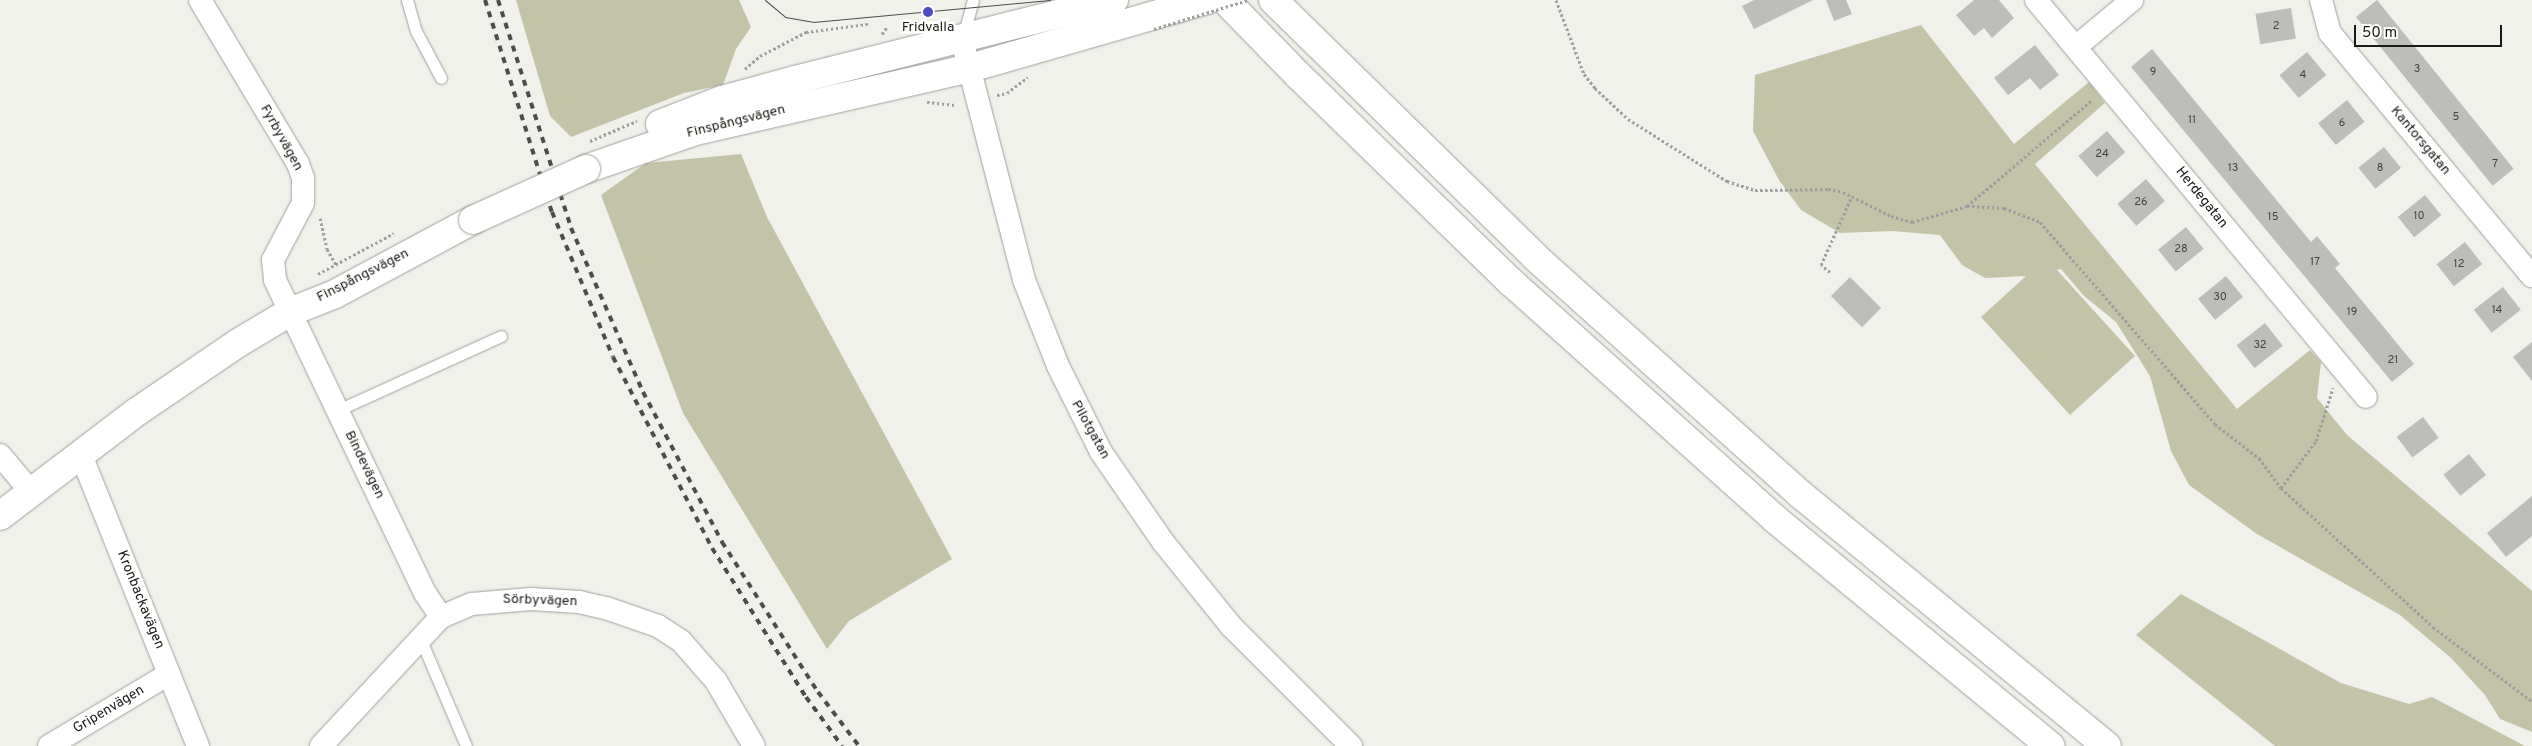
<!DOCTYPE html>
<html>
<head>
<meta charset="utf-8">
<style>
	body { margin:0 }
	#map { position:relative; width:2532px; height:746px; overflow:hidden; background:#f1f1ec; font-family:Overpass,sans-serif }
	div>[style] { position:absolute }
	.green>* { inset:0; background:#c3c3a7 }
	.building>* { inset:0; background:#bdbdb9; transform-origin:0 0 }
	.path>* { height:3px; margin-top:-1.5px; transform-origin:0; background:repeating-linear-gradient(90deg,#9e9e9a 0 2.5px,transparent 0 5px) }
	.roads { filter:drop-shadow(0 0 1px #9f9f9b) drop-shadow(0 0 1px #9f9f9b) }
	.lane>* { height:11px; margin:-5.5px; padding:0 5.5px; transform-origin:5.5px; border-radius:5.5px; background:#fff }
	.street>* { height:22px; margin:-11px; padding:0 11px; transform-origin:11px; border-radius:11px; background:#fff }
	.secondary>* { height:28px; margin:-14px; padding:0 14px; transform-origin:14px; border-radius:14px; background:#fff }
	.highway>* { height:28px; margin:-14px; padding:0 14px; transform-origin:14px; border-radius:14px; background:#fff }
	.tram>* { height:1px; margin:-0.5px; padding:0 0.5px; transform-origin:0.5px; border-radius:0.5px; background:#4c4c4a }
	.rail>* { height:4px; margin-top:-2px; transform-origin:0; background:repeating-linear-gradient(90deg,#4c4c4a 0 6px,transparent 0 12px) }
	.path-bridge>* { height:3px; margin-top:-1.5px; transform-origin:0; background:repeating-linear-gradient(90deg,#9e9e9a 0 2.5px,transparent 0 5px) }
	.bridges { filter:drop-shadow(0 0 1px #9f9f9b) drop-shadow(0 0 1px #9f9f9b) }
	.secondary-bridge>* { height:28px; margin:-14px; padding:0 14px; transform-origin:14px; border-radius:14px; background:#fff }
	.dots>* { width:14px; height:14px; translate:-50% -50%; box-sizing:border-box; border:2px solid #fffffe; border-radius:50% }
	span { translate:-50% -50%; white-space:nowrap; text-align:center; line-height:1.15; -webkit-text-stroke:5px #fffffe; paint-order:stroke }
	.number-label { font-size:11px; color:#424240 }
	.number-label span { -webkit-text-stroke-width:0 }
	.poi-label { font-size:14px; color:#191917 }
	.street-label { font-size:14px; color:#191917 }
	.scale { position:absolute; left:2354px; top:25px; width:148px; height:22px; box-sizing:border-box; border:2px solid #191917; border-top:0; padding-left:6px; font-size:15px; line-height:18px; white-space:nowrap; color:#191917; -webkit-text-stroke:4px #fffffe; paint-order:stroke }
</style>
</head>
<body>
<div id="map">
	<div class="green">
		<i style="clip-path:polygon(516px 0,739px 0,751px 27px,736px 49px,723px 85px,684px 93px,571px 137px,550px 116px)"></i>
		<i style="clip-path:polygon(1921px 25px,2014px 144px,2089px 82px,2105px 103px,2035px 164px,2237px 409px,2310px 350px,2321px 362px,2317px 398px,2347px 435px,2532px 591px,2532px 732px,2500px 719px,2485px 695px,2451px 658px,2400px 615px,2257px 534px,2189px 485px,2171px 451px,2150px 376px,2116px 322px,2084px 296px,2061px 269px,2057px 270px,2135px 356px,2070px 415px,1981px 317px,2026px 276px,1985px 278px,1962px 265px,1940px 235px,1892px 231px,1840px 233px,1801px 210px,1779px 180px,1753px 131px,1755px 75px)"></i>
		<i style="clip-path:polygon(741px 154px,767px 217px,952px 559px,849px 621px,827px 649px,683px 413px,601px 195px,646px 163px)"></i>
		<i style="clip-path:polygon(2181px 594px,2341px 683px,2409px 704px,2432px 697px,2525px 746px,2275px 746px,2136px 635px)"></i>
	</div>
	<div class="building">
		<i style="clip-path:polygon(1754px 0,1813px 0,1754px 29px,1742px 6px)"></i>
		<i style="clip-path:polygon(1826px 0,1846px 0,1852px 14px,1834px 21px)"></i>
		<i style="clip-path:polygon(1974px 0,1999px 0,2014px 18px,1992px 38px,1984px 28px,1974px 36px,1956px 15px)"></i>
		<i style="left:2377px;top:0;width:217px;height:27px;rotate:51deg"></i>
		<i style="left:2291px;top:8px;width:31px;height:36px;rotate:81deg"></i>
		<i style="clip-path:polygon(2035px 45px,2059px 75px,2040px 90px,2030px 78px,2008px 95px,1994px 78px)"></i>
		<i style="clip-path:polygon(2152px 49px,2311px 242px,2317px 236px,2340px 264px,2335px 268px,2414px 364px,2392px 382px,2131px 67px)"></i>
		<i style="left:2307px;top:52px;width:30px;height:36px;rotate:50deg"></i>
		<i style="left:2347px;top:100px;width:28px;height:37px;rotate:51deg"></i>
		<i style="left:2107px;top:131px;width:28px;height:38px;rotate:49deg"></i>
		<i style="left:2384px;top:147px;width:27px;height:33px;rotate:51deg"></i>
		<i style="left:2146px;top:179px;width:29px;height:38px;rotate:49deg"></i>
		<i style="left:2425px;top:195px;width:26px;height:35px;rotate:51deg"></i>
		<i style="left:2186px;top:227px;width:28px;height:36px;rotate:51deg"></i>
		<i style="left:2465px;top:242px;width:28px;height:36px;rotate:52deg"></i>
		<i style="left:2226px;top:276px;width:27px;height:36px;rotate:51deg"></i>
		<i style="left:1850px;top:277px;width:44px;height:27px;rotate:45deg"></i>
		<i style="left:2503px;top:287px;width:29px;height:37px;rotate:52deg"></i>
		<i style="left:2265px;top:323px;width:29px;height:36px;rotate:52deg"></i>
		<i style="clip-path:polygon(2532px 342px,2532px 381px,2513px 357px)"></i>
		<i style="left:2423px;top:417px;width:26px;height:33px;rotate:53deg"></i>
		<i style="left:2469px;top:454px;width:27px;height:33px;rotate:51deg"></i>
		<i style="clip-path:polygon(2532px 496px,2532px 536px,2506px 557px,2487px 533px)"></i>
	</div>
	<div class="path">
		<i style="left:1556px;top:0;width:79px;rotate:69.3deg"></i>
		<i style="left:1584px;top:74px;width:18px;rotate:52deg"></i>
		<i style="left:1595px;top:88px;width:45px;rotate:43.2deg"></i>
		<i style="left:1628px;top:119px;width:117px;rotate:32.1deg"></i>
		<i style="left:1727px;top:181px;width:29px;rotate:18deg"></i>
		<i style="left:1755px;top:190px;width:73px;rotate:-0.8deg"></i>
		<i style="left:1828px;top:189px;width:15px;rotate:11deg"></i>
		<i style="left:1843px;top:192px;width:54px;rotate:26.6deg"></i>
		<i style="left:1891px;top:216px;width:22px;rotate:16deg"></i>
		<i style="left:1912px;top:222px;width:57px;rotate:-16.2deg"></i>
		<i style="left:1967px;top:206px;width:37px;rotate:3deg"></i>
		<i style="left:2004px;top:208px;width:39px;rotate:21deg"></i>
		<i style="left:2040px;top:222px;width:267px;rotate:49.1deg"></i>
		<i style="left:2215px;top:424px;width:56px;rotate:37.7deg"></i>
		<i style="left:2259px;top:458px;width:37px;rotate:54deg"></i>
		<i style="left:2281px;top:488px;width:206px;rotate:42.4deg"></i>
		<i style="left:2433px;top:627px;width:124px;rotate:36.8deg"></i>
		<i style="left:882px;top:34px;width:9px;rotate:-54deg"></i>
		<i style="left:745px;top:69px;width:20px;rotate:-41deg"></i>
		<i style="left:760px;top:56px;width:52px;rotate:-27.6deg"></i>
		<i style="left:806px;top:32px;width:63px;rotate:-7.4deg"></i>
		<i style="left:997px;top:95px;width:10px;rotate:-11deg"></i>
		<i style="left:1007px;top:93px;width:26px;rotate:-37deg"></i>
		<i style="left:927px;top:102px;width:30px;rotate:6deg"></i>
		<i style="left:590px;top:141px;width:51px;rotate:-23.1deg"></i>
		<i style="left:1967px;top:206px;width:164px;rotate:-40.3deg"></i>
		<i style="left:320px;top:218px;width:32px;rotate:77deg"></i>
		<i style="left:327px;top:249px;width:20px;rotate:60deg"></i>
		<i style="left:1830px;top:272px;width:11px;rotate:-142deg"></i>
		<i style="left:1821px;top:265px;width:76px;rotate:-65.8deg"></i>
		<i style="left:318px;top:274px;width:86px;rotate:-28.3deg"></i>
		<i style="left:2281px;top:488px;width:59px;rotate:-53.3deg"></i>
		<i style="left:2316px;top:441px;width:56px;rotate:-72.2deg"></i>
	</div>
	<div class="roads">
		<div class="lane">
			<i style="left:407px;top:0;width:32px;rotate:74deg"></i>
			<i style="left:416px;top:31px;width:53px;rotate:62deg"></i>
			<i style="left:963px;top:37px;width:38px;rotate:-75deg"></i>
			<i style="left:338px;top:410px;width:179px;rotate:-24.4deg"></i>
			<i style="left:420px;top:638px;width:117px;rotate:66.9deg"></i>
		</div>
		<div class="street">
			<i style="left:200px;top:0;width:191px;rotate:59.1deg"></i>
			<i style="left:298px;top:164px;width:15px;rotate:70deg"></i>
			<i style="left:303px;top:178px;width:25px;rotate:90deg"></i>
			<i style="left:303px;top:203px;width:64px;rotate:117.8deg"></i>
			<i style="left:273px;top:260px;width:20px;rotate:84deg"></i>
			<i style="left:275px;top:280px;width:347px;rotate:64.4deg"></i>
			<i style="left:425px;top:593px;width:29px;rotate:56deg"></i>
			<i style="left:2036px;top:0;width:516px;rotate:50.27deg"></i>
			<i style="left:2321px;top:0;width:34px;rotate:75deg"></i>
			<i style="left:2330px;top:33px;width:316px;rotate:50.3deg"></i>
			<i style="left:962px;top:40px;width:248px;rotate:75.5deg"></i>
			<i style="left:1024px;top:280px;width:92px;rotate:68.4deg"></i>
			<i style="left:1058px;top:366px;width:96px;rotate:63.4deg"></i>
			<i style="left:1101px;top:452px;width:109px;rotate:55.4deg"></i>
			<i style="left:1163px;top:542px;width:108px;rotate:51deg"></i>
			<i style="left:1231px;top:626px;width:170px;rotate:45deg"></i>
			<i style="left:2077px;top:46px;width:72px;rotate:-39.9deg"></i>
			<i style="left:0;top:455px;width:50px;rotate:49.9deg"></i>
			<i style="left:81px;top:455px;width:314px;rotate:68.1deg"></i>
			<i style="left:49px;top:746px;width:140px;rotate:-31deg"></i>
			<i style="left:321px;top:746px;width:176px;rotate:-47.1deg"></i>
			<i style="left:441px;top:617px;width:34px;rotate:-23deg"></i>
			<i style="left:472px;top:604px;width:59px;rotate:-4.8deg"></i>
			<i style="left:531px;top:599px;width:48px;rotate:3.6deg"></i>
			<i style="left:579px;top:602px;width:28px;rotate:13deg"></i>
			<i style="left:606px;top:608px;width:55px;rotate:19.1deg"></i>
			<i style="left:658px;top:626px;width:27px;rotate:33deg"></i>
			<i style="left:681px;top:641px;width:53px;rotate:48.8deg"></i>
			<i style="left:716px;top:681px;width:75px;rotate:59.7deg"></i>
		</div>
		<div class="secondary">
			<i style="left:660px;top:124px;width:66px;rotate:-21.2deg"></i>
			<i style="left:722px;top:100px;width:76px;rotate:-15.3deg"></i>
			<i style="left:795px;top:80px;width:329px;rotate:-14.1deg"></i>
			<i style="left:586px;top:169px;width:115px;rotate:-19.2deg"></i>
			<i style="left:695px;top:131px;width:282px;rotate:-12.9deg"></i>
			<i style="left:970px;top:68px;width:247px;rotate:-16deg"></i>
			<i style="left:0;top:516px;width:173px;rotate:-37.3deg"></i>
			<i style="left:138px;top:411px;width:121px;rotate:-34.2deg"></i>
			<i style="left:238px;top:343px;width:61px;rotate:-30.8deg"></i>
			<i style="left:290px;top:312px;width:48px;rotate:-21.8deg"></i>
			<i style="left:335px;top:294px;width:157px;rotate:-28.2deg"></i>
		</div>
		<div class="highway">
			<i style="left:1225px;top:0;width:106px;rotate:45.8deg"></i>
			<i style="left:1299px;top:76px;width:296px;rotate:44.2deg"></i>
			<i style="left:1511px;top:282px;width:355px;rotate:41.9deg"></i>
			<i style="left:1775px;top:519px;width:357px;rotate:39.5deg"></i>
			<i style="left:1273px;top:0;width:367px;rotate:44.4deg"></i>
			<i style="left:1535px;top:257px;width:356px;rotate:41.8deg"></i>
			<i style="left:1800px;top:494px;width:397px;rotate:39.4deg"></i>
		</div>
	</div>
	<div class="tram">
		<i style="left:765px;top:0;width:26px;rotate:40deg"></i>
		<i style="left:785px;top:17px;width:28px;rotate:10deg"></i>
		<i style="left:813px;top:22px;width:238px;rotate:-5.3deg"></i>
	</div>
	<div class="rail">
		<i style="left:485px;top:0;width:222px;rotate:72.5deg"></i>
		<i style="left:552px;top:212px;width:157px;rotate:67.2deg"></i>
		<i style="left:613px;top:357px;width:215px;rotate:62.6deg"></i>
		<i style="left:712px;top:548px;width:176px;rotate:57.8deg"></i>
		<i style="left:806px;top:697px;width:61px;rotate:53.7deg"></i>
		<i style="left:498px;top:0;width:239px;rotate:72.2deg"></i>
		<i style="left:571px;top:228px;width:179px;rotate:66.3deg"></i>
		<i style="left:643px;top:392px;width:170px;rotate:62.2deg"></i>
		<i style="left:722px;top:542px;width:178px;rotate:57.4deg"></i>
		<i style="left:818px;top:692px;width:68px;rotate:52.8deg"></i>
	</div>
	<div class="path-bridge">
		<i style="left:1154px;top:29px;width:98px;rotate:-17.1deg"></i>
	</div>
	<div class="bridges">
		<div class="secondary-bridge">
			<i style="left:473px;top:220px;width:124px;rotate:-24.3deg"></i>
		</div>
	</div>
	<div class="dots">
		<i style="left:928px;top:12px;background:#514bc2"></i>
	</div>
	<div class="number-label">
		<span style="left:2276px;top:26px">2</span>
		<span style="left:2417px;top:69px">3</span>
		<span style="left:2153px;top:72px">9</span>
		<span style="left:2303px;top:75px">4</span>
		<span style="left:2456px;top:117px">5</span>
		<span style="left:2192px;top:120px">11</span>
		<span style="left:2342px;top:123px">6</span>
		<span style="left:2102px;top:154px">24</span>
		<span style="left:2495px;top:164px">7</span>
		<span style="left:2233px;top:168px">13</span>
		<span style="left:2380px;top:168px">8</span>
		<span style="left:2141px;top:202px">26</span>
		<span style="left:2419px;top:216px">10</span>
		<span style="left:2273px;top:217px">15</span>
		<span style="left:2181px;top:249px">28</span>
		<span style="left:2315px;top:262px">17</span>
		<span style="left:2459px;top:264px">12</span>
		<span style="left:2220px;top:297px">30</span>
		<span style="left:2497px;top:310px">14</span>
		<span style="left:2352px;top:312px">19</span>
		<span style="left:2260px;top:345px">32</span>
		<span style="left:2393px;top:360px">21</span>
	</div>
	<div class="poi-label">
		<span style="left:928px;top:28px">Fridvalla</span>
	</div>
	<div class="street-label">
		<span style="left:736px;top:122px;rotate:-14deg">Finspångsvägen</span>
		<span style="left:281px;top:138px;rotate:61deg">Fyrbyvägen</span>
		<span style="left:2420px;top:141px;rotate:50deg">Kantorsgatan</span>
		<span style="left:2201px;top:198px;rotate:51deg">Herdegatan</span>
		<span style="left:363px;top:276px;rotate:-27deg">Finspångsvägen</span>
		<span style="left:1090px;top:430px;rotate:61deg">Pilotgatan</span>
		<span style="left:364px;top:465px;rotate:64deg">Bindevägen</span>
		<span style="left:140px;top:600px;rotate:68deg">Kronbackavägen</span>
		<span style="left:540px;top:601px;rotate:2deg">Sörbyvägen</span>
		<span style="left:109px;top:710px;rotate:-31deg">Gripenvägen</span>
	</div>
	<div class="scale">50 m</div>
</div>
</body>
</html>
